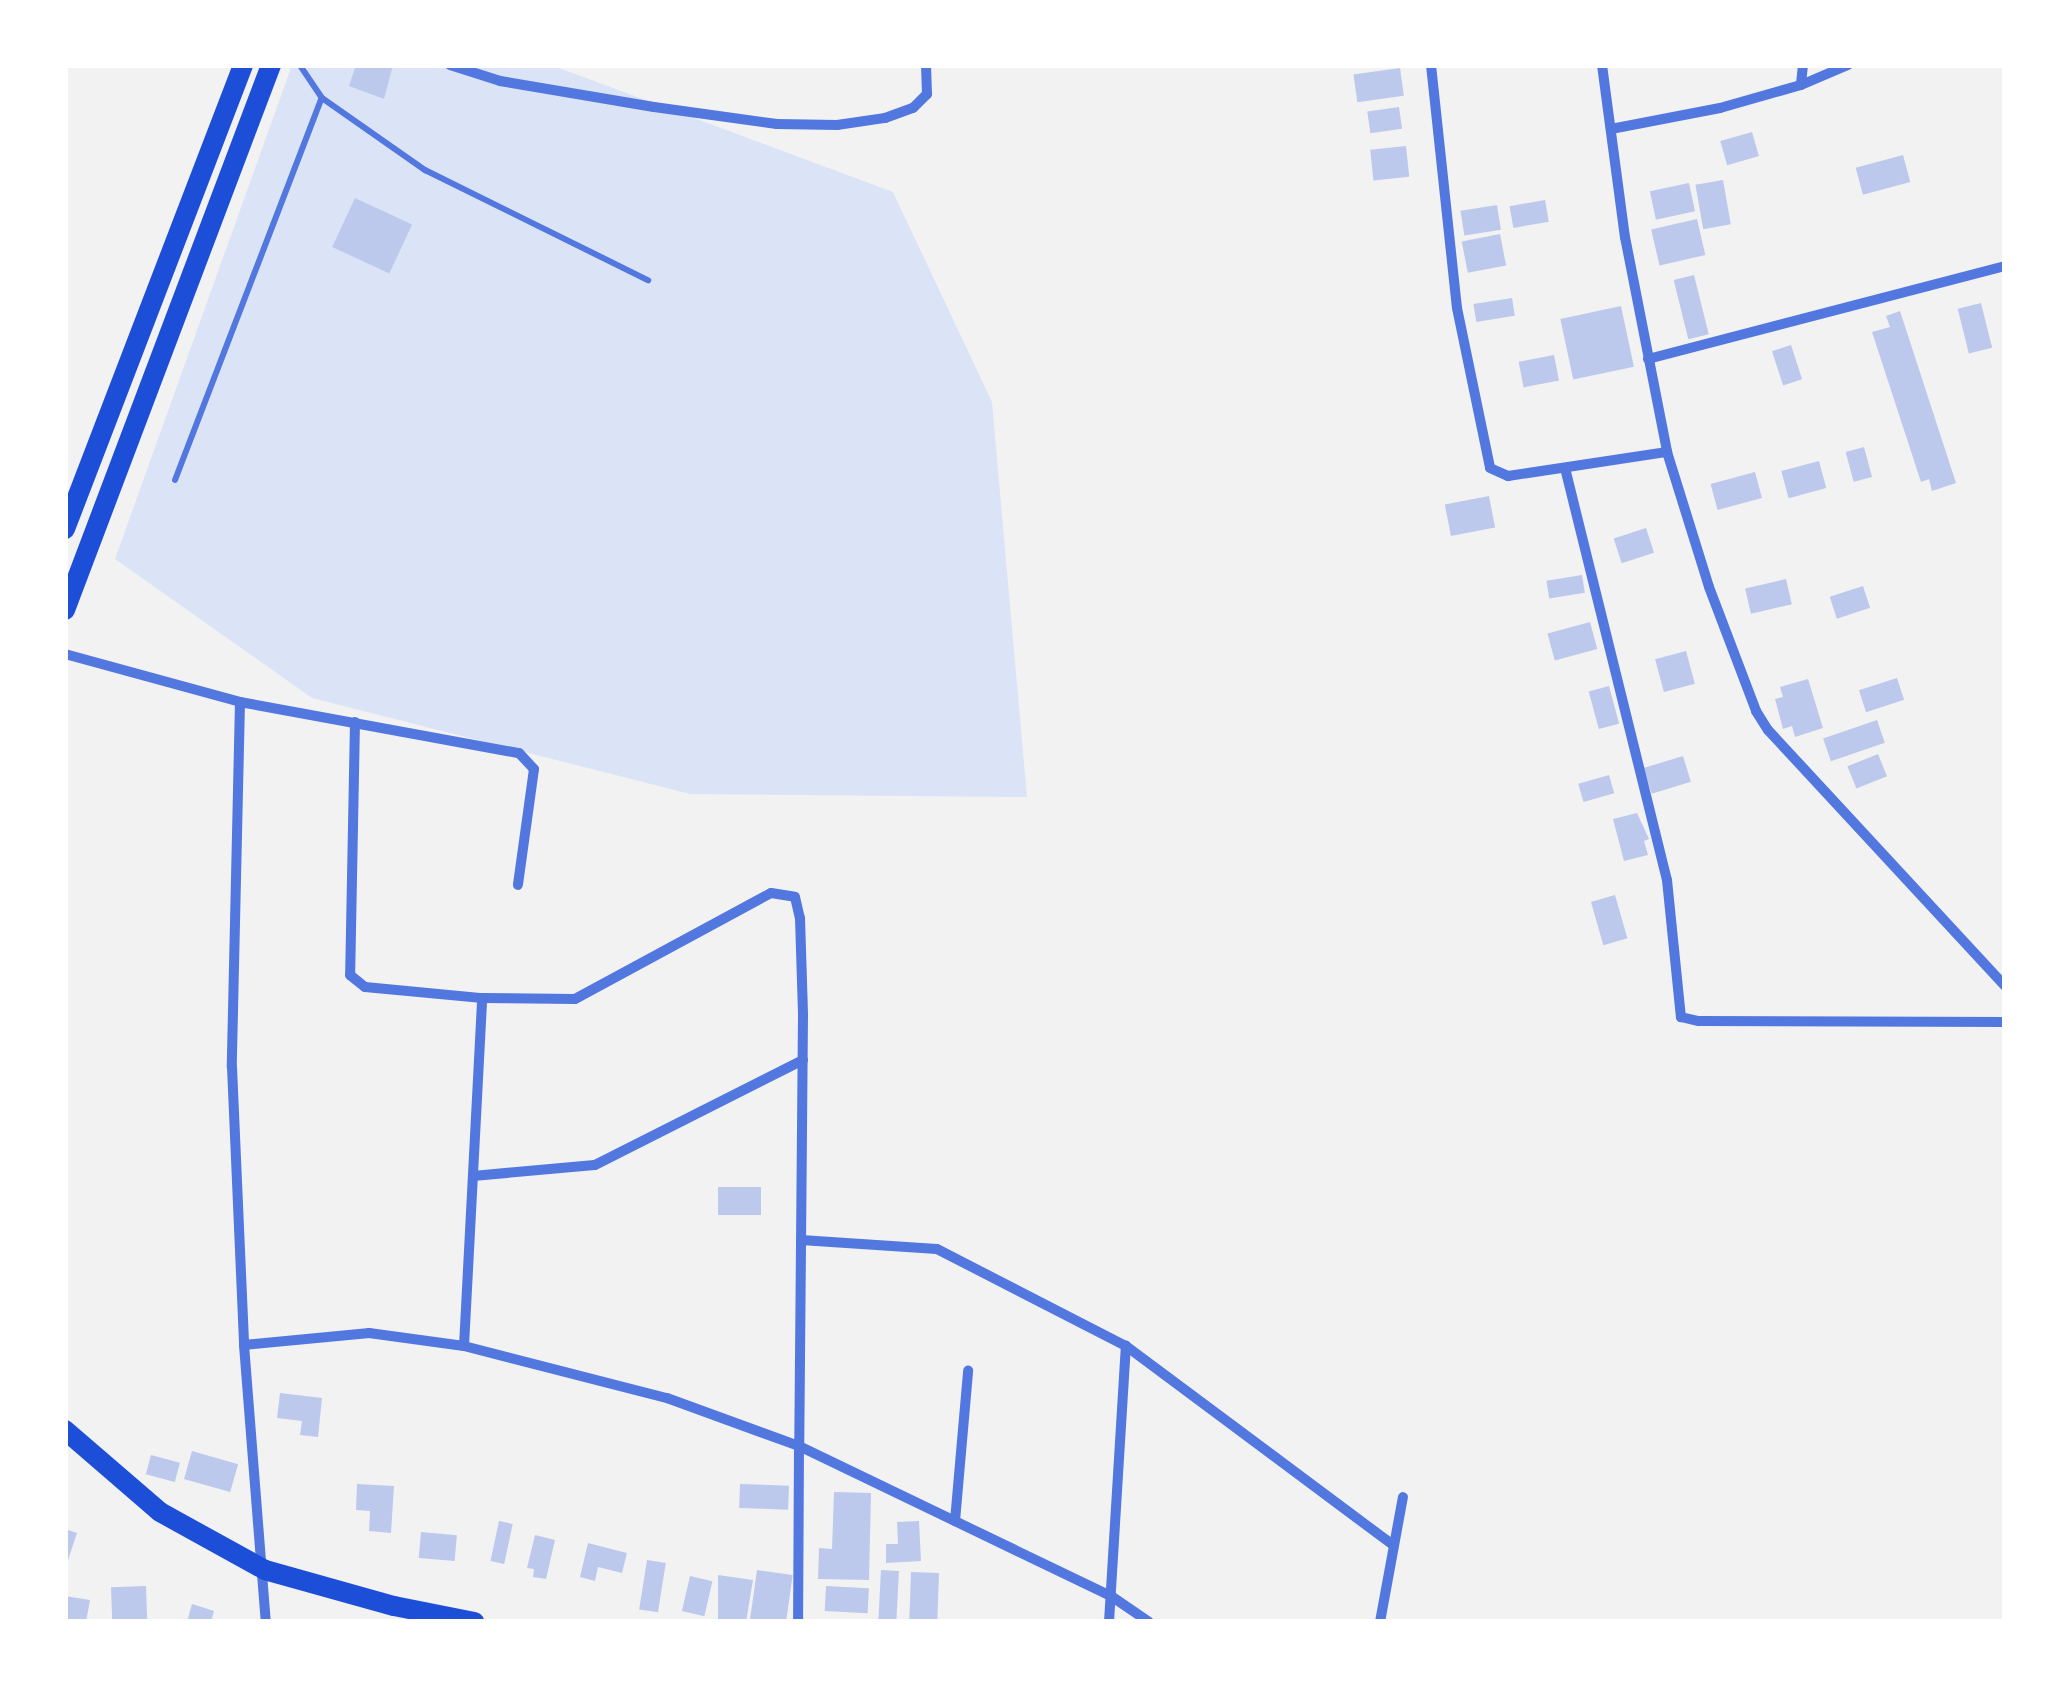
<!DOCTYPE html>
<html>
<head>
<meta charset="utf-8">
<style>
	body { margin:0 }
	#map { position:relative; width:2070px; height:1687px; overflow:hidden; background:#f2f2f2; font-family:Merriweather,serif }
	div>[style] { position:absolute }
	.green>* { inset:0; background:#dbe4f7 }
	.building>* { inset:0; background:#bdc9ec; transform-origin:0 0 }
	.service>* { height:6px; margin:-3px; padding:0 3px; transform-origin:3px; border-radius:3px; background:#5277de }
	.minor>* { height:10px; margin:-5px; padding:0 5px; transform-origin:5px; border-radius:5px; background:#5277de }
	.primary>* { height:20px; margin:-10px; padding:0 10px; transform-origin:10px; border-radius:10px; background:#1d4ed8 }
	.trunk>* { height:20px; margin:-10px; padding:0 10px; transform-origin:10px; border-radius:10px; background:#1d4ed8 }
	span { translate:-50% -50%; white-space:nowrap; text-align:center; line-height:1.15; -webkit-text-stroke:10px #fff; paint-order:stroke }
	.frame { position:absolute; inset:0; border:68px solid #fff; pointer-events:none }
</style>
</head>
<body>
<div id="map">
	<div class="green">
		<i style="clip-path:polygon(292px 65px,551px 65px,893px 192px,992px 402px,1027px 797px,690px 794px,312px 698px,115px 559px)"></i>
	</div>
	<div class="building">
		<i style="clip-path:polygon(356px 65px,393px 65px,384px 99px,349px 86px)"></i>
		<i style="left:1400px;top:68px;width:28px;height:47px;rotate:82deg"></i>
		<i style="left:1399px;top:107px;width:22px;height:32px;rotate:82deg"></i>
		<i style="left:1752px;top:132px;width:25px;height:33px;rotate:74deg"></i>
		<i style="left:1406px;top:146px;width:31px;height:36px;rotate:84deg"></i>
		<i style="left:1903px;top:155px;width:28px;height:49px;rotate:75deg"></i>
		<i style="left:1723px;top:180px;width:45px;height:28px;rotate:80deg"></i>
		<i style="left:1689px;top:183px;width:29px;height:40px;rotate:78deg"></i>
		<i style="left:355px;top:198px;width:63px;height:54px;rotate:25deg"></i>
		<i style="left:1545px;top:200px;width:22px;height:36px;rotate:80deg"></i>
		<i style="left:1497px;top:205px;width:25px;height:37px;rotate:81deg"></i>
		<i style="left:1697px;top:219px;width:37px;height:47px;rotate:77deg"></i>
		<i style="left:1500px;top:234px;width:32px;height:39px;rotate:79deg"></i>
		<i style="left:1694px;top:275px;width:61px;height:21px;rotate:76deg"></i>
		<i style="left:1512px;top:298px;width:18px;height:39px;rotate:81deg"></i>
		<i style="left:1981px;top:303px;width:46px;height:24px;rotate:76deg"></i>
		<i style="left:1621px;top:306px;width:62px;height:62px;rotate:78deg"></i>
		<i style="clip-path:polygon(1900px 311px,1956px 483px,1932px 491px,1929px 479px,1921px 482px,1872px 332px,1890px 327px,1886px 316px)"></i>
		<i style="left:1791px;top:345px;width:36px;height:20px;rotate:72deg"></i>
		<i style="left:1554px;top:355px;width:26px;height:36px;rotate:79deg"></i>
		<i style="left:1864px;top:447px;width:31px;height:19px;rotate:75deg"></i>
		<i style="left:1819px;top:461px;width:28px;height:39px;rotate:75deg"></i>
		<i style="left:1755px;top:472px;width:27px;height:46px;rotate:75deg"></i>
		<i style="left:1489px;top:496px;width:32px;height:45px;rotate:79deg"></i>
		<i style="left:1646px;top:528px;width:26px;height:34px;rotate:72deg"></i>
		<i style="left:1582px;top:575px;width:18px;height:36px;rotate:81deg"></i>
		<i style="left:1786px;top:579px;width:26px;height:42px;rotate:77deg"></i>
		<i style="left:1863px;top:586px;width:23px;height:35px;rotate:72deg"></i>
		<i style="left:1590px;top:622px;width:28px;height:44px;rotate:75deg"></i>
		<i style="left:1686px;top:651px;width:34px;height:32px;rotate:75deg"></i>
		<i style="left:1897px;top:678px;width:23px;height:40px;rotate:72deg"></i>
		<i style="clip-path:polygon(1808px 679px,1823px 728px,1795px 737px,1792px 726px,1783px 729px,1775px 699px,1783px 697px,1780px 687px)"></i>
		<i style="left:1609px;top:686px;width:39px;height:21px;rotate:75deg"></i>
		<i style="left:1877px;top:720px;width:24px;height:57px;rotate:71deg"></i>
		<i style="left:1878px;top:754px;width:24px;height:33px;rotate:68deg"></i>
		<i style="left:1683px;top:756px;width:27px;height:41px;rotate:73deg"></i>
		<i style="left:1609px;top:775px;width:19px;height:32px;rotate:74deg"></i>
		<i style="clip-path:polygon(1637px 813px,1649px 839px,1644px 841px,1648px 855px,1624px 861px,1613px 819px)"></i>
		<i style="left:1615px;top:895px;width:45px;height:25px;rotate:74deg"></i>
		<i style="left:761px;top:1187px;width:28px;height:43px;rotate:90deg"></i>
		<i style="clip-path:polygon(280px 1393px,322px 1398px,318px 1437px,300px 1435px,302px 1421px,277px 1418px)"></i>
		<i style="left:192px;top:1451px;width:48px;height:29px;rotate:16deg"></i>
		<i style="left:151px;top:1455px;width:30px;height:20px;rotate:15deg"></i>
		<i style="clip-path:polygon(357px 1484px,394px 1486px,391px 1533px,369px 1531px,370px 1511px,356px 1510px)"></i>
		<i style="left:740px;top:1484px;width:49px;height:24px;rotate:2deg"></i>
		<i style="clip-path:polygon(834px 1492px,871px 1493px,869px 1580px,818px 1579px,819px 1548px,832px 1549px)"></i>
		<i style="left:499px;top:1521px;width:14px;height:41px;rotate:12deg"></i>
		<i style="clip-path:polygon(919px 1521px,921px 1561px,886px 1563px,886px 1544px,898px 1544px,897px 1522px)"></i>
		<i style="clip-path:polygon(65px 1529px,77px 1533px,66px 1566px,65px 1566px)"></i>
		<i style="left:421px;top:1532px;width:36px;height:26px;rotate:5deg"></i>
		<i style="clip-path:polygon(535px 1535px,555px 1540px,546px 1579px,533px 1577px,534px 1569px,527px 1568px)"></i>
		<i style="clip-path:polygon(588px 1543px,627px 1553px,622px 1573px,598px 1567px,595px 1581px,580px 1577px)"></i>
		<i style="left:647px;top:1560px;width:19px;height:50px;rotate:9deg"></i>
		<i style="left:757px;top:1570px;width:36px;height:51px;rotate:8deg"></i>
		<i style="left:881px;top:1570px;width:18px;height:52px;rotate:3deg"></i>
		<i style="left:911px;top:1572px;width:28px;height:50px;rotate:2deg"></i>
		<i style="clip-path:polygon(718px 1575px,753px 1580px,746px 1622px,718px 1622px)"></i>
		<i style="left:690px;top:1576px;width:23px;height:36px;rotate:13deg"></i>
		<i style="left:146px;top:1586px;width:36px;height:35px;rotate:88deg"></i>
		<i style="left:826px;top:1586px;width:43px;height:25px;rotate:3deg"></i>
		<i style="clip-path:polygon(65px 1596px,90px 1600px,86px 1622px,65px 1619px)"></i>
		<i style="clip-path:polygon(192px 1604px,214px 1611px,211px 1622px,187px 1622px)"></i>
	</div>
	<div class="service">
		<i style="left:322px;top:98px;width:126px;rotate:35deg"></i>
		<i style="left:425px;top:170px;width:249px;rotate:26.3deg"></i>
		<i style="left:175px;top:480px;width:409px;rotate:-69deg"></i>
		<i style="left:322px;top:98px;width:40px;rotate:-124deg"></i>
	</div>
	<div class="minor">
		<i style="left:450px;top:65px;width:52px;rotate:17.7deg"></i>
		<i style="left:500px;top:81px;width:156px;rotate:9.6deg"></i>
		<i style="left:654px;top:107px;width:124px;rotate:7.9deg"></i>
		<i style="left:777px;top:124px;width:60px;rotate:1deg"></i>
		<i style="left:837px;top:125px;width:49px;rotate:-8.3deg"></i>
		<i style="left:885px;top:118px;width:30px;rotate:-20deg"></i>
		<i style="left:913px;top:108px;width:20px;rotate:-45deg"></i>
		<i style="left:927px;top:94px;width:29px;rotate:-92deg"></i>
		<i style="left:1431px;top:65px;width:244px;rotate:83.9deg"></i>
		<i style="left:1457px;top:308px;width:163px;rotate:78.3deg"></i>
		<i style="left:1490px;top:468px;width:20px;rotate:24deg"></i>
		<i style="left:1508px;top:476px;width:161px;rotate:-8.6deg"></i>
		<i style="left:1602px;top:65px;width:174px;rotate:82.4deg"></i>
		<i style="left:1625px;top:237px;width:219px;rotate:78.9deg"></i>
		<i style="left:1667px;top:452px;width:141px;rotate:72.7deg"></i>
		<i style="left:1709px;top:587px;width:133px;rotate:69.2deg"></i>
		<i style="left:1756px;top:711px;width:22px;rotate:58deg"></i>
		<i style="left:1768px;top:730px;width:349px;rotate:47.2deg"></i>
		<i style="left:1803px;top:65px;width:20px;rotate:96deg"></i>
		<i style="left:1801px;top:85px;width:51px;rotate:-23.1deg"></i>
		<i style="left:1611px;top:129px;width:111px;rotate:-10.9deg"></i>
		<i style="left:1720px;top:108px;width:84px;rotate:-15.9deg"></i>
		<i style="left:1648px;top:359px;width:369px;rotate:-14.6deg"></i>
		<i style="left:1565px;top:468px;width:424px;rotate:76.1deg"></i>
		<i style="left:1667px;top:880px;width:138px;rotate:84.2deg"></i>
		<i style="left:1681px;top:1017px;width:18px;rotate:13deg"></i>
		<i style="left:1699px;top:1021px;width:306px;rotate:0.2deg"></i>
		<i style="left:65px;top:654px;width:181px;rotate:15.3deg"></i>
		<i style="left:240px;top:702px;width:284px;rotate:10.4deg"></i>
		<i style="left:519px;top:753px;width:22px;rotate:47deg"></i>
		<i style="left:534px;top:769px;width:117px;rotate:97.9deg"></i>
		<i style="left:240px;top:702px;width:365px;rotate:91.3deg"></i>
		<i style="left:232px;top:1067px;width:278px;rotate:87.5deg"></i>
		<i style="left:244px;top:1345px;width:278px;rotate:85.5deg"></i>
		<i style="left:355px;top:722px;width:253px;rotate:91.1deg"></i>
		<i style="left:350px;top:975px;width:19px;rotate:39deg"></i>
		<i style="left:365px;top:987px;width:118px;rotate:5.4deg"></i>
		<i style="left:482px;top:998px;width:93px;rotate:0.6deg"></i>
		<i style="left:575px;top:999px;width:223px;rotate:-28.4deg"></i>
		<i style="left:771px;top:893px;width:24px;rotate:9deg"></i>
		<i style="left:795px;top:897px;width:22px;rotate:77deg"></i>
		<i style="left:800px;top:918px;width:97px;rotate:88.2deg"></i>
		<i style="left:803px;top:1015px;width:431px;rotate:90.5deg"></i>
		<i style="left:799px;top:1446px;width:346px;rotate:25.7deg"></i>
		<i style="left:1111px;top:1596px;width:46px;rotate:34.4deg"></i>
		<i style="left:473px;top:1176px;width:122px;rotate:-5.2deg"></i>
		<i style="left:595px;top:1165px;width:233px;rotate:-26.8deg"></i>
		<i style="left:801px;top:1240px;width:136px;rotate:3.8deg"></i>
		<i style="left:937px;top:1249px;width:212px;rotate:27.2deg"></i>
		<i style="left:1126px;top:1346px;width:334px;rotate:36.7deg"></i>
		<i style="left:244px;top:1345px;width:126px;rotate:-5.5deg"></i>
		<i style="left:369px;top:1333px;width:96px;rotate:7.8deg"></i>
		<i style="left:464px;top:1346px;width:210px;rotate:14.4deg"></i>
		<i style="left:667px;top:1398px;width:140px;rotate:20deg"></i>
		<i style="left:799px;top:1446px;width:176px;rotate:90.3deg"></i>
		<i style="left:464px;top:1346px;width:348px;rotate:-87deg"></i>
		<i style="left:955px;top:1521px;width:151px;rotate:-85deg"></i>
		<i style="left:1109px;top:1622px;width:277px;rotate:-86.5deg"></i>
		<i style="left:1380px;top:1622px;width:127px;rotate:-79.6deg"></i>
	</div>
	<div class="primary">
		<i style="left:65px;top:1430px;width:125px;rotate:40.8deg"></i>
		<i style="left:160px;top:1512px;width:120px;rotate:28.9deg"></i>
		<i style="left:265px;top:1570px;width:134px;rotate:15.6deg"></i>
		<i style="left:394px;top:1606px;width:82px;rotate:11.3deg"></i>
	</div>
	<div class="trunk">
		<i style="left:65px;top:529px;width:497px;rotate:-69deg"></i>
		<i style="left:65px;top:610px;width:583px;rotate:-69.29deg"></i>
	</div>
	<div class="frame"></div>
</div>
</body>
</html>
